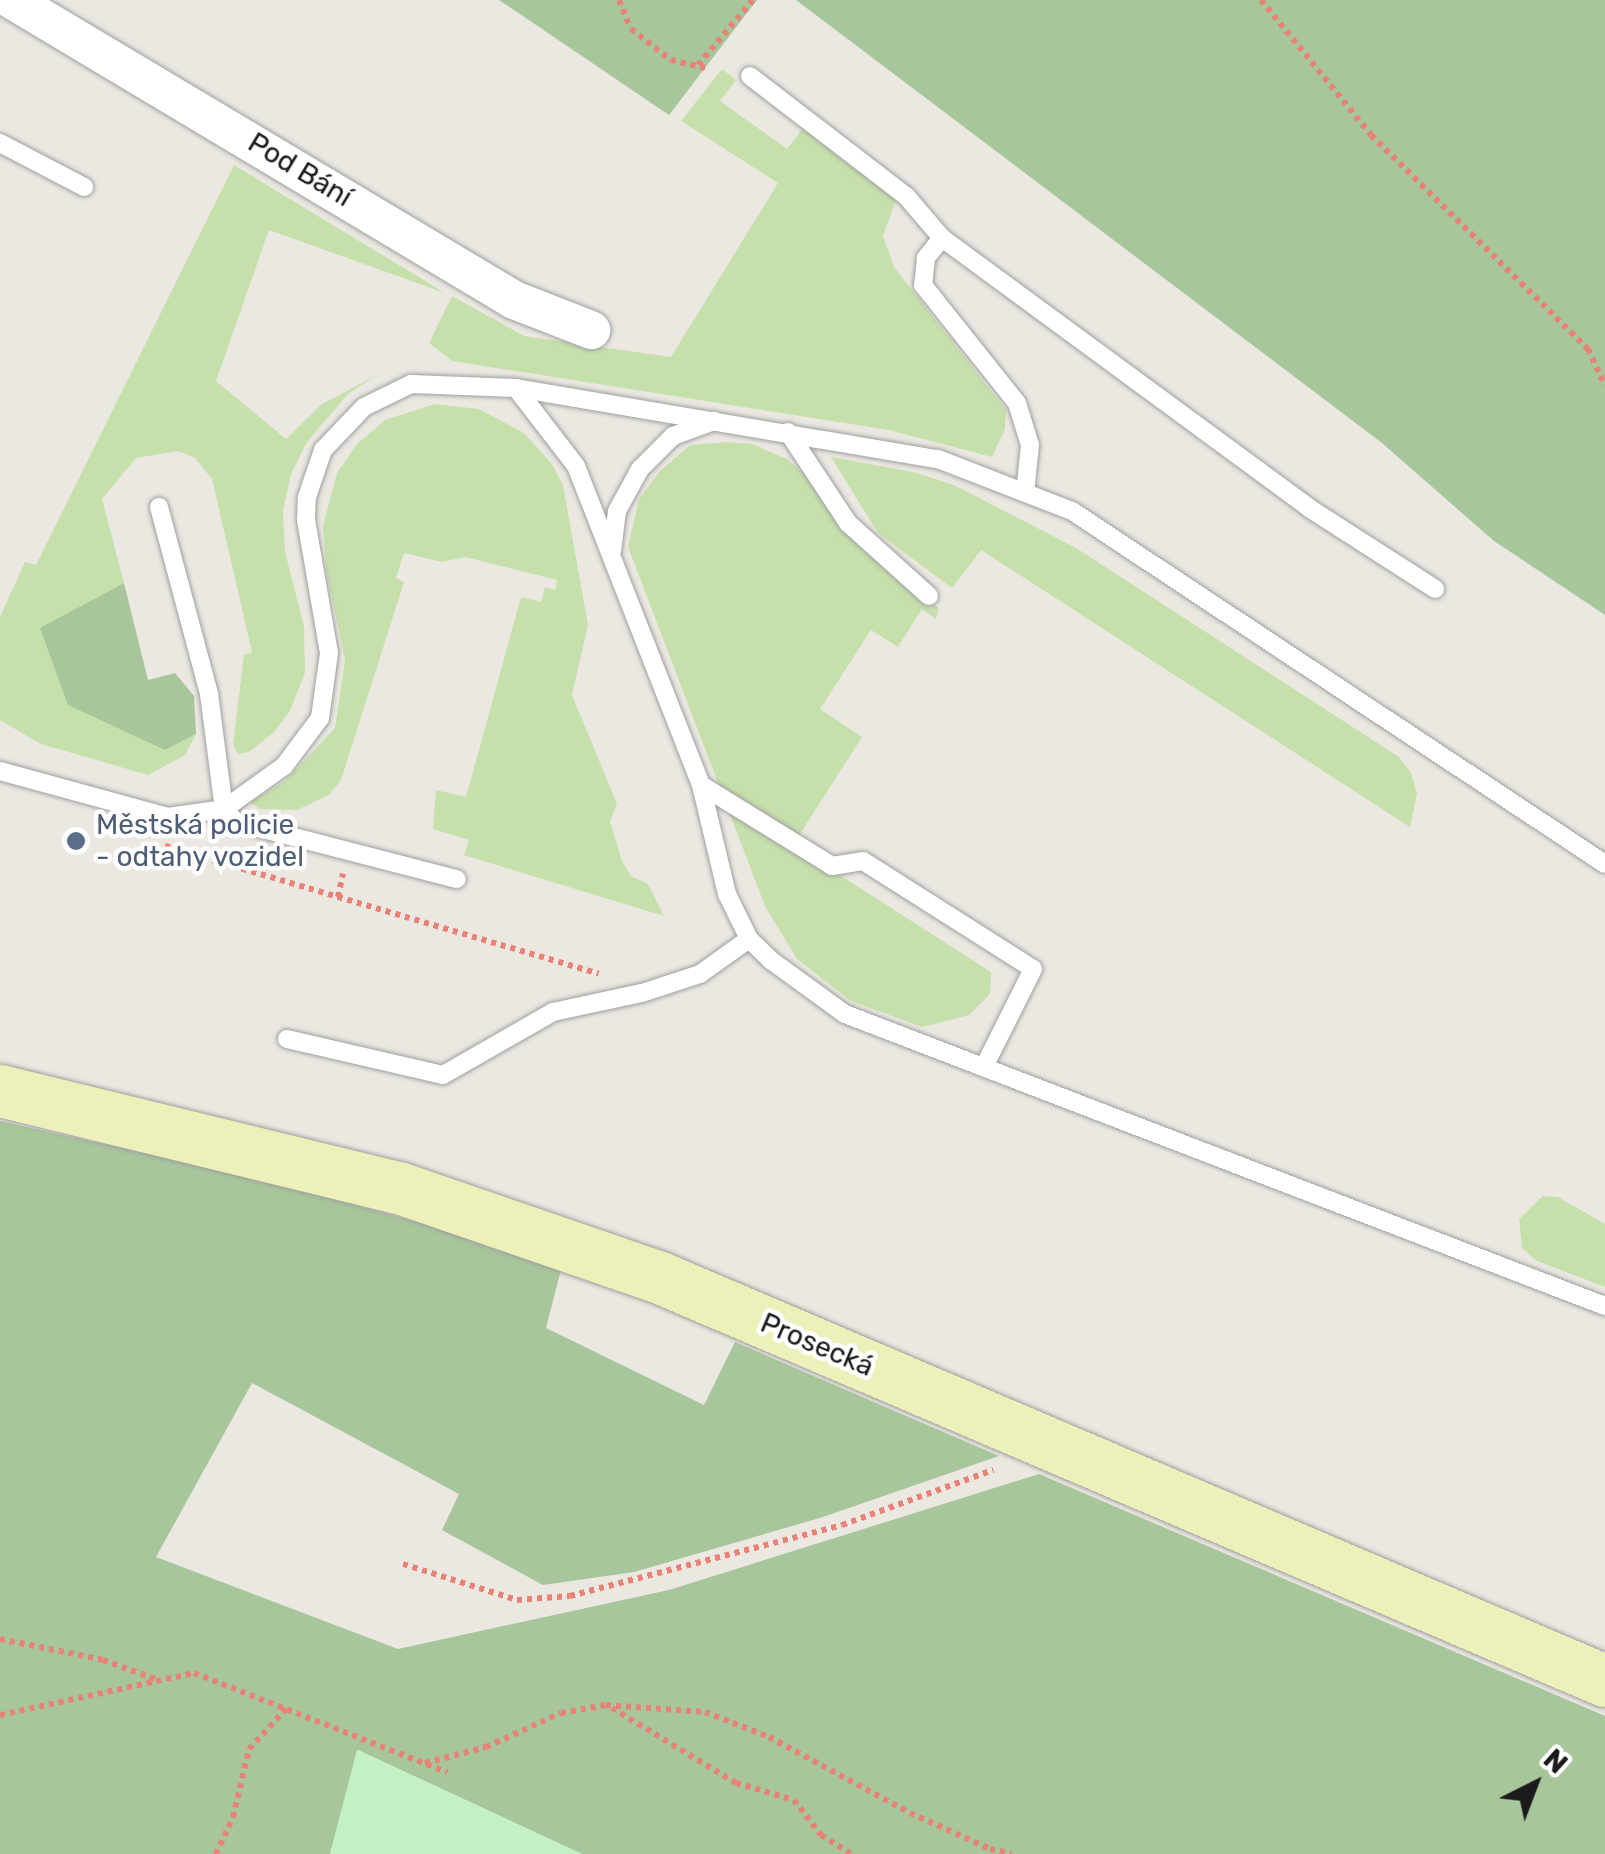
<!DOCTYPE html>
<html>
<head>
<meta charset="utf-8">
<style>
	body { margin:0 }
	#map { position:relative; width:1605px; height:1854px; overflow:hidden; background:#ebe8e1; font-family:Rubik,sans-serif }
	div>[style] { position:absolute }
	.grass>* { inset:0; background:#c6e0ac }
	.forest>* { inset:0; background:#a8c69b }
	.park>* { inset:0; background:#c2f1c6 }
	.path>* { height:6px; margin-top:-3px; transform-origin:0; background:repeating-linear-gradient(90deg,#e88176 0 5px,transparent 0 10px) }
	.roads { filter:drop-shadow(0 0 2px #9f9f9f) drop-shadow(0 0 2px #9f9f9f) }
	.lane>* { height:18px; margin:-9px; padding:0 9px; transform-origin:9px; border-radius:9px; background:#fff }
	.street>* { height:38px; margin:-19px; padding:0 19px; transform-origin:19px; border-radius:19px; background:#fff }
	.secondary>* { height:52px; margin:-26px; padding:0 26px; transform-origin:26px; border-radius:26px; background:#eef0ba }
	.dots>* { width:28px; height:28px; translate:-50% -50%; box-sizing:border-box; border:5px solid #fff; border-radius:50% }
	span { translate:-50% -50%; white-space:nowrap; text-align:center; line-height:1.15; -webkit-text-stroke:9px #fff; paint-order:stroke }
	.street-label { font-size:28px; color:#1b1b1b }
	.service-label { font-size:28px; color:#4e5e75 }
	.left { translate:0 -50%; text-align:left }
	.north { position:absolute; left:1485px; top:1734px; width:100px; height:100px; -webkit-text-stroke:8px #fff; paint-order:stroke; rotate:42deg; font-size:28px; font-weight:700; line-height:40px; text-align:center; color:#1b1b1b }
	.north::after { content:''; display:block; margin:auto; width:35px; height:45px; background:#1b1b1b; clip-path:polygon(50% 0,100% 100%,50% 72%,0 100%) }
</style>
</head>
<body>
<div id="map">
	<div class="grass">
		<i style="clip-path:polygon(722px 69px,736px 80px,720px 101px,787px 149px,803px 128px,897px 197px,883px 236px,894px 267px,1006px 410px,1005px 429px,992px 457px,889px 430px,452px 361px,429px 343px,452px 296px,524px 336px,671px 357px,778px 183px,681px 121px)"></i>
		<i style="clip-path:polygon(234px 165px,445px 293px,269px 230px,216px 381px,286px 439px,322px 404px,379px 374px,348px 394px,307px 442px,291px 474px,283px 511px,285px 552px,304px 626px,305px 673px,290px 711px,274px 732px,249px 752px,238px 754px,233px 744px,244px 655px,252px 652px,212px 479px,195px 458px,178px 451px,136px 458px,102px 499px,124px 583px,40px 629px,165px 750px,196px 734px,185px 755px,148px 775px,41px 744px,0 720px,0 617px,25px 562px,36px 565px)"></i>
		<i style="clip-path:polygon(435px 404px,479px 409px,524px 433px,552px 464px,563px 485px,588px 625px,572px 695px,617px 804px,610px 821px,622px 861px,631px 876px,648px 884px,664px 916px,464px 855px,469px 840px,433px 829px,436px 790px,466px 797px,521px 597px,541px 602px,545px 587px,555px 590px,557px 580px,465px 557px,442px 562px,404px 553px,396px 578px,404px 582px,341px 780px,329px 795px,297px 810px,260px 809px,250px 802px,285px 781px,335px 728px,345px 660px,326px 569px,323px 526px,337px 473px,357px 444px,385px 420px)"></i>
		<i style="clip-path:polygon(728px 442px,752px 444px,787px 459px,809px 478px,858px 545px,939px 608px,936px 619px,922px 609px,898px 647px,871px 630px,820px 709px,862px 737px,793px 845px,991px 972px,990px 994px,969px 1015px,922px 1027px,851px 1001px,797px 959px,765px 906px,628px 547px,639px 499px,660px 471px,690px 445px)"></i>
		<i style="clip-path:polygon(831px 457px,913px 472px,954px 485px,1076px 548px,1399px 757px,1411px 773px,1417px 794px,1410px 827px,981px 550px,952px 588px,878px 533px)"></i>
		<i style="clip-path:polygon(1543px 1196px,1558px 1197px,1605px 1224px,1605px 1287px,1537px 1261px,1522px 1248px,1519px 1219px)"></i>
	</div>
	<div class="forest">
		<i style="clip-path:polygon(499px 0,757px 0,669px 115px)"></i>
		<i style="clip-path:polygon(796px 0,1605px 0,1605px 615px,1494px 541px,1382px 443px)"></i>
		<i style="clip-path:polygon(124px 583px,148px 680px,175px 673px,194px 696px,196px 734px,165px 750px,68px 705px,40px 628px)"></i>
		<i style="clip-path:polygon(0 1121px,257px 1178px,563px 1262px,546px 1328px,704px 1405px,735px 1342px,999px 1456px,823px 1517px,634px 1572px,543px 1585px,442px 1530px,459px 1494px,252px 1383px,156px 1557px,398px 1649px,669px 1590px,1039px 1474px,1605px 1716px,1605px 1854px,582px 1854px,358px 1750px,330px 1854px,0 1854px)"></i>
	</div>
	<div class="park">
		<i style="clip-path:polygon(357px 1750px,582px 1854px,330px 1854px)"></i>
	</div>
	<div class="path">
		<i style="left:619px;top:0;width:31px;rotate:68deg"></i>
		<i style="left:631px;top:29px;width:51px;rotate:37.8deg"></i>
		<i style="left:671px;top:60px;width:37px;rotate:13deg"></i>
		<i style="left:1261px;top:0;width:174px;rotate:50.8deg"></i>
		<i style="left:1371px;top:135px;width:305px;rotate:44.6deg"></i>
		<i style="left:1588px;top:349px;width:40px;rotate:65deg"></i>
		<i style="left:698px;top:65px;width:85px;rotate:-49.8deg"></i>
		<i style="left:165px;top:846px;width:452px;rotate:16.4deg"></i>
		<i style="left:338px;top:897px;width:24px;rotate:-78deg"></i>
		<i style="left:403px;top:1564px;width:120px;rotate:17.5deg"></i>
		<i style="left:517px;top:1600px;width:53px;rotate:-4.3deg"></i>
		<i style="left:570px;top:1596px;width:281px;rotate:-14.6deg"></i>
		<i style="left:842px;top:1525px;width:161px;rotate:-20deg"></i>
		<i style="left:0;top:1639px;width:105px;rotate:11.5deg"></i>
		<i style="left:103px;top:1660px;width:59px;rotate:20deg"></i>
		<i style="left:612px;top:1708px;width:145px;rotate:31.2deg"></i>
		<i style="left:736px;top:1783px;width:60px;rotate:16.3deg"></i>
		<i style="left:794px;top:1800px;width:44px;rotate:52.4deg"></i>
		<i style="left:821px;top:1835px;width:36px;rotate:32deg"></i>
		<i style="left:0;top:1715px;width:198px;rotate:-12.2deg"></i>
		<i style="left:194px;top:1673px;width:272px;rotate:21.4deg"></i>
		<i style="left:425px;top:1763px;width:63px;rotate:-14.7deg"></i>
		<i style="left:486px;top:1747px;width:82px;rotate:-24.4deg"></i>
		<i style="left:561px;top:1713px;width:46px;rotate:-10.1deg"></i>
		<i style="left:606px;top:1705px;width:99px;rotate:4deg"></i>
		<i style="left:705px;top:1712px;width:69px;rotate:21.3deg"></i>
		<i style="left:769px;top:1737px;width:160px;rotate:28.3deg"></i>
		<i style="left:910px;top:1813px;width:88px;rotate:24.2deg"></i>
		<i style="left:990px;top:1849px;width:22px;rotate:13deg"></i>
		<i style="left:216px;top:1854px;width:41px;rotate:-65.3deg"></i>
		<i style="left:233px;top:1817px;width:70px;rotate:-76.8deg"></i>
		<i style="left:249px;top:1749px;width:56px;rotate:-47.2deg"></i>
	</div>
	<div class="roads">
		<div class="lane">
			<i style="left:750px;top:76px;width:197px;rotate:37.6deg"></i>
			<i style="left:906px;top:196px;width:55px;rotate:49.4deg"></i>
			<i style="left:942px;top:238px;width:456px;rotate:36.3deg"></i>
			<i style="left:1309px;top:508px;width:150px;rotate:32.7deg"></i>
			<i style="left:0;top:143px;width:95px;rotate:27.6deg"></i>
			<i style="left:942px;top:238px;width:26px;rotate:129deg"></i>
			<i style="left:926px;top:258px;width:27px;rotate:96deg"></i>
			<i style="left:923px;top:285px;width:151px;rotate:51.5deg"></i>
			<i style="left:1017px;top:403px;width:44px;rotate:72.8deg"></i>
			<i style="left:1030px;top:445px;width:48px;rotate:95.9deg"></i>
			<i style="left:516px;top:388px;width:98px;rotate:52.4deg"></i>
			<i style="left:576px;top:466px;width:343px;rotate:68.6deg"></i>
			<i style="left:701px;top:785px;width:112px;rotate:76.6deg"></i>
			<i style="left:727px;top:894px;width:50px;rotate:63.9deg"></i>
			<i style="left:749px;top:939px;width:32px;rotate:44deg"></i>
			<i style="left:772px;top:961px;width:90px;rotate:36deg"></i>
			<i style="left:845px;top:1014px;width:814px;rotate:21.02deg"></i>
			<i style="left:788px;top:432px;width:109px;rotate:56.6deg"></i>
			<i style="left:848px;top:523px;width:109px;rotate:42deg"></i>
			<i style="left:159px;top:507px;width:194px;rotate:75deg"></i>
			<i style="left:209px;top:694px;width:116px;rotate:82.6deg"></i>
			<i style="left:224px;top:809px;width:18px;rotate:47deg"></i>
			<i style="left:236px;top:822px;width:228px;rotate:14.5deg"></i>
			<i style="left:612px;top:551px;width:40px;rotate:-82.9deg"></i>
			<i style="left:617px;top:511px;width:48px;rotate:-61.3deg"></i>
			<i style="left:640px;top:469px;width:47px;rotate:-45deg"></i>
			<i style="left:673px;top:436px;width:44px;rotate:-20.1deg"></i>
			<i style="left:0;top:771px;width:174px;rotate:15.3deg"></i>
			<i style="left:168px;top:817px;width:57px;rotate:-8.1deg"></i>
			<i style="left:224px;top:809px;width:74px;rotate:-35.6deg"></i>
			<i style="left:284px;top:766px;width:60px;rotate:-53.1deg"></i>
			<i style="left:320px;top:718px;width:66px;rotate:-82.1deg"></i>
			<i style="left:329px;top:653px;width:135px;rotate:-99.8deg"></i>
			<i style="left:306px;top:520px;width:23px;rotate:-88deg"></i>
			<i style="left:307px;top:497px;width:50px;rotate:-71.2deg"></i>
			<i style="left:323px;top:450px;width:59px;rotate:-46.4deg"></i>
			<i style="left:364px;top:407px;width:52px;rotate:-26.1deg"></i>
			<i style="left:411px;top:384px;width:105px;rotate:2.2deg"></i>
			<i style="left:516px;top:388px;width:428px;rotate:9.6deg"></i>
			<i style="left:938px;top:459px;width:144px;rotate:21.2deg"></i>
			<i style="left:1072px;top:511px;width:639px;rotate:33.52deg"></i>
			<i style="left:701px;top:785px;width:154px;rotate:31.7deg"></i>
			<i style="left:832px;top:866px;width:31px;rotate:-9deg"></i>
			<i style="left:863px;top:861px;width:201px;rotate:32.4deg"></i>
			<i style="left:1033px;top:969px;width:110px;rotate:116.6deg"></i>
			<i style="left:287px;top:1039px;width:160px;rotate:13deg"></i>
			<i style="left:443px;top:1075px;width:127px;rotate:-29.8deg"></i>
			<i style="left:553px;top:1012px;width:91px;rotate:-12.1deg"></i>
			<i style="left:642px;top:993px;width:61px;rotate:-18.1deg"></i>
			<i style="left:700px;top:974px;width:60px;rotate:-35.5deg"></i>
		</div>
		<div class="street">
			<i style="left:12px;top:0;width:585px;rotate:30.86deg"></i>
			<i style="left:514px;top:300px;width:83px;rotate:21.3deg"></i>
		</div>
		<div class="secondary">
			<i style="left:0;top:1091px;width:411px;rotate:13.7deg"></i>
			<i style="left:399px;top:1188px;width:274px;rotate:19deg"></i>
			<i style="left:658px;top:1277px;width:1030px;rotate:23.1deg"></i>
		</div>
	</div>
	<div class="dots">
		<i style="left:76px;top:841px;background:#5c6f8a"></i>
	</div>
	<div class="street-label">
		<span style="left:300px;top:170px;rotate:31deg">Pod Bání</span>
		<span style="left:817px;top:1345px;rotate:23deg">Prosecká</span>
	</div>
	<div class="service-label">
		<span class="left" style="left:96px;top:841px">Městská policie<br>- odtahy vozidel</span>
	</div>
	<div class="north">N</div>
</div>
</body>
</html>
